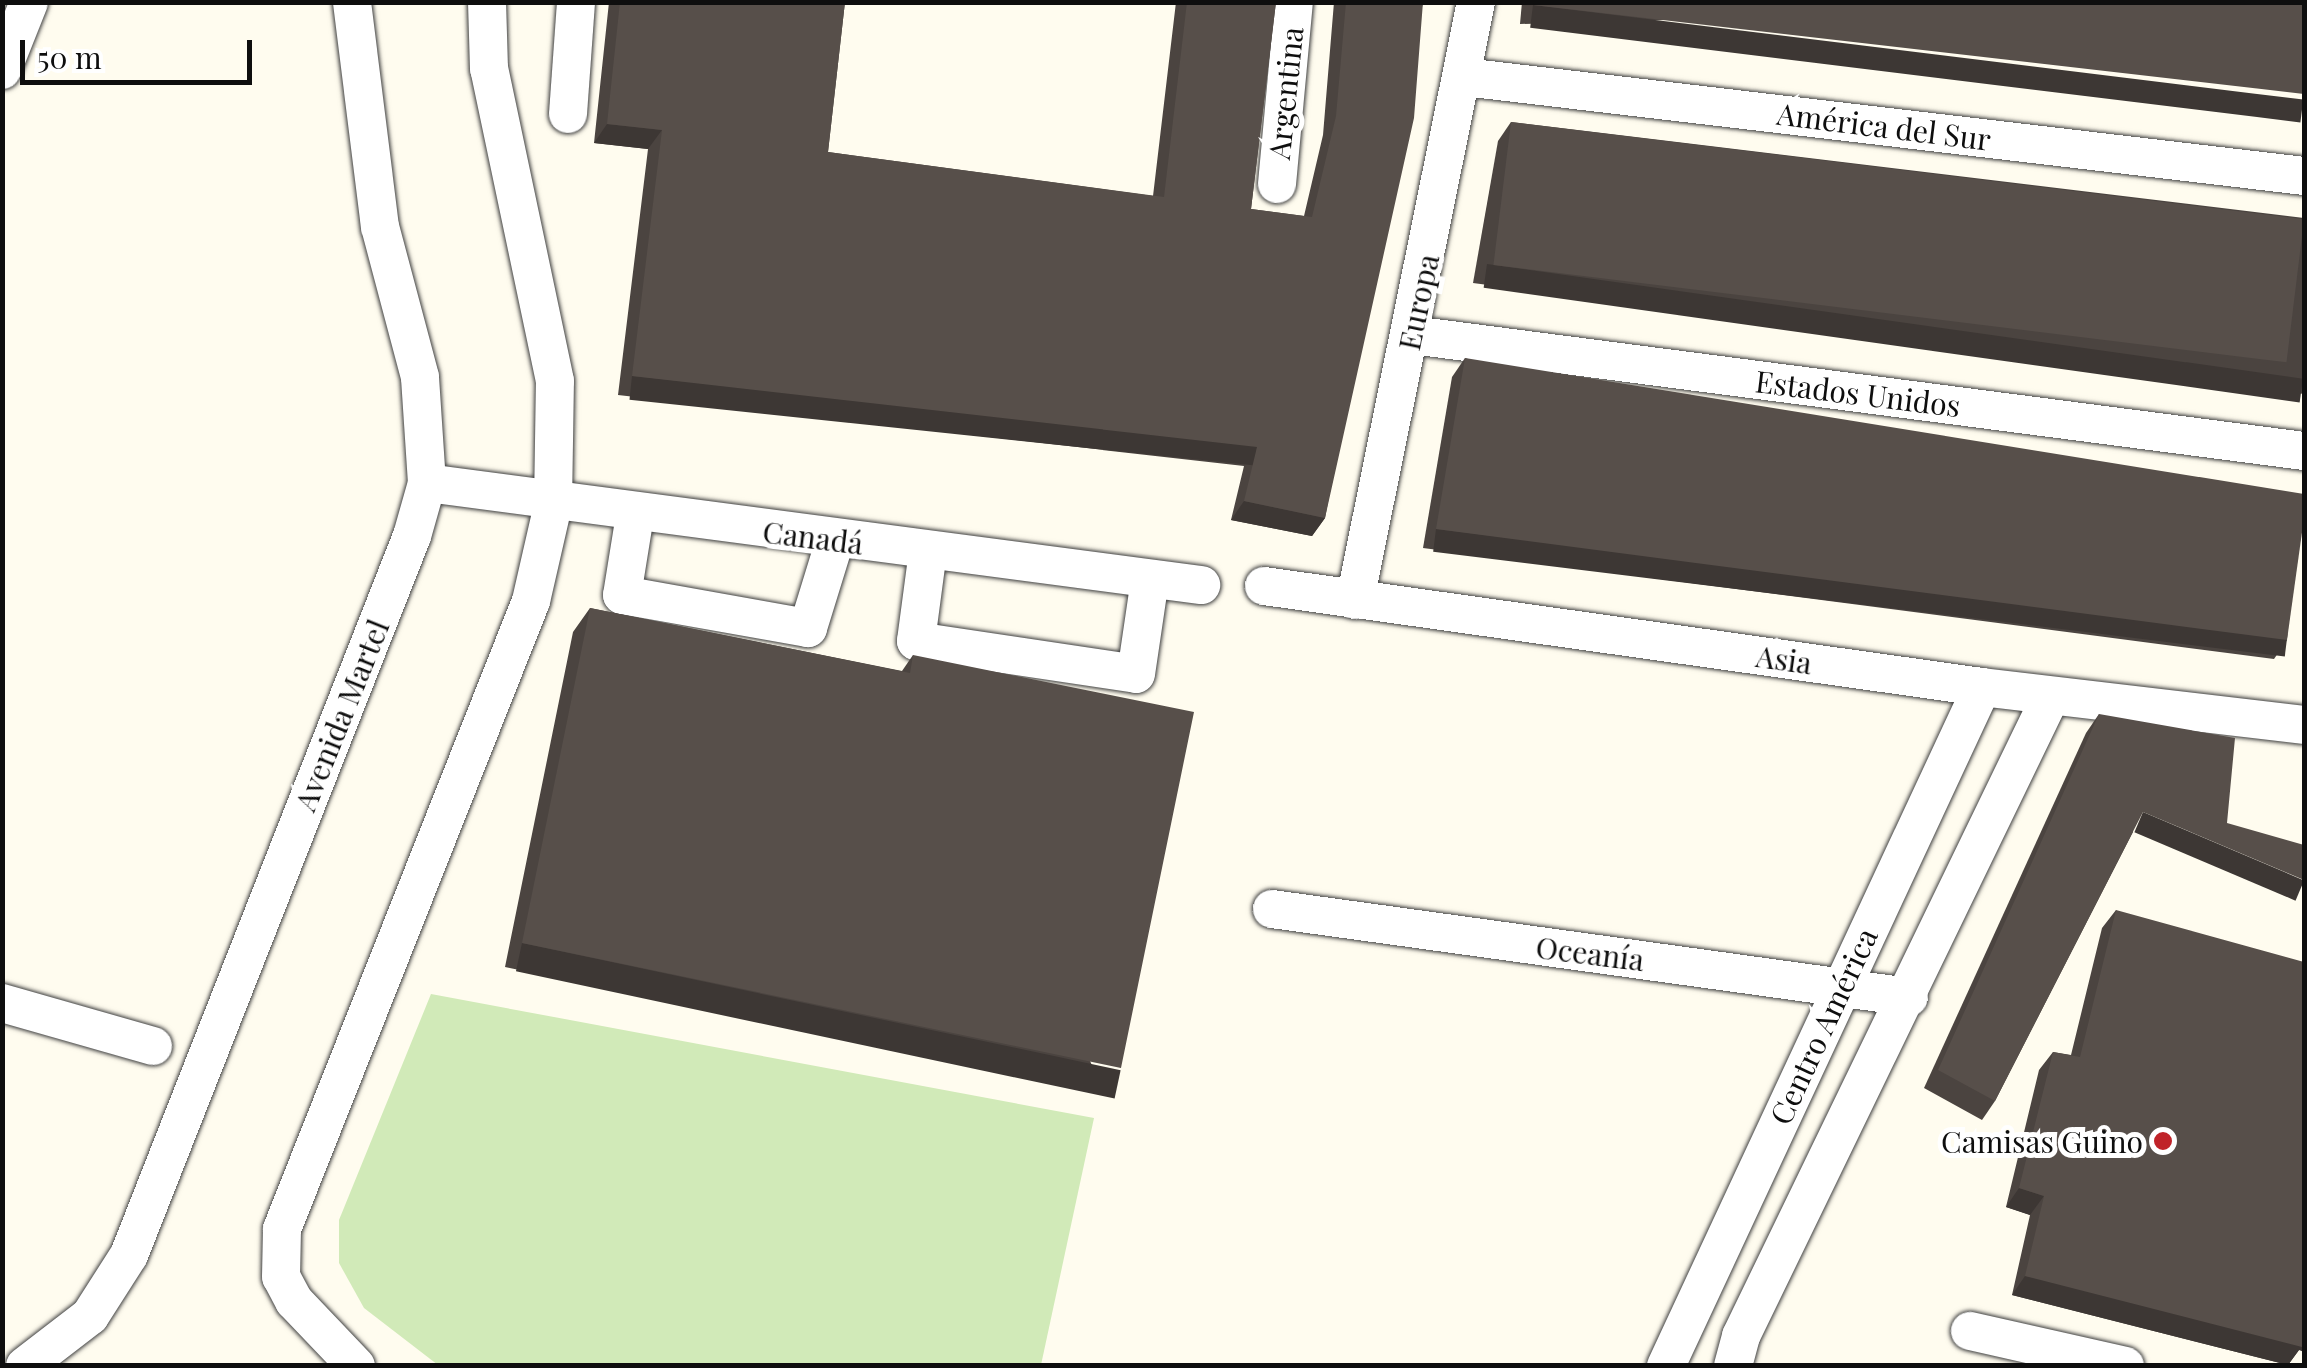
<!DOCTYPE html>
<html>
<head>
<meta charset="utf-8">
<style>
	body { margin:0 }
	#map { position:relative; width:2307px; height:1368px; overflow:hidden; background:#fffcef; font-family:"Playfair Display",serif }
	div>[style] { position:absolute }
	.green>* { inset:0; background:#d1eab8 }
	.roads { filter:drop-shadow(0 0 2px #414141) drop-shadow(0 0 2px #414141) }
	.minor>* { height:38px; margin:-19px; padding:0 19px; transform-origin:19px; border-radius:19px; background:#fff }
	.wall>* { inset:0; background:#4b4440 }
	.shaded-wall>* { inset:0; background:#3d3734; transform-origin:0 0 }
	.building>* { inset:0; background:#574f4a; transform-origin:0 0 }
	.dots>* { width:28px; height:28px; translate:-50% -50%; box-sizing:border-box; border:5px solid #fff; border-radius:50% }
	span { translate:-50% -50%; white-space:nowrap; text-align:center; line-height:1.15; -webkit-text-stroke:10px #fff; paint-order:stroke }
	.street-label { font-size:30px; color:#0e0e0e }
	.poi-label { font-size:30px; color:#0e0e0e }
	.right { translate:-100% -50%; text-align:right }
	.frame { position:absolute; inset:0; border:5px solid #0e0e0e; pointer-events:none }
	.scale { position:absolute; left:20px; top:40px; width:232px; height:45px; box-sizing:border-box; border:5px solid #0e0e0e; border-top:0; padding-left:12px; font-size:30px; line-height:35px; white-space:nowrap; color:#0e0e0e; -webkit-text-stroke:8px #fff; paint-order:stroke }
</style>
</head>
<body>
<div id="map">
	<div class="green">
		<i style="clip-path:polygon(431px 994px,1094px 1118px,1041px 1365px,438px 1365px,364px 1308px,339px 1263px,339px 1220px)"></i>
	</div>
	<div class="roads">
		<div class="minor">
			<i style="left:2px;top:70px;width:73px;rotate:-68.3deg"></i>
			<i style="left:1464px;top:77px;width:846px;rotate:6.72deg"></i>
			<i style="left:568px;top:114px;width:112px;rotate:-85.9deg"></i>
			<i style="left:1277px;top:184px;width:183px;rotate:-84.7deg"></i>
			<i style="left:1412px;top:335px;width:900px;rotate:7.41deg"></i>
			<i style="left:427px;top:483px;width:781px;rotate:7.51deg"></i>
			<i style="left:635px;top:515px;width:81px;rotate:99.2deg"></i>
			<i style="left:622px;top:595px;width:189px;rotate:10.1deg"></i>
			<i style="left:808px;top:628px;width:92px;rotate:-72.9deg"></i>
			<i style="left:928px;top:551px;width:91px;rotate:97.6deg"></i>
			<i style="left:916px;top:641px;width:222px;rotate:8.5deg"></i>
			<i style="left:1136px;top:674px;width:96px;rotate:-81.6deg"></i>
			<i style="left:1264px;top:586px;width:725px;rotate:8.01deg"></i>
			<i style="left:1982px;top:687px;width:324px;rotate:6.7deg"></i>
			<i style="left:1355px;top:600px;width:610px;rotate:-78.56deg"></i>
			<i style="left:1272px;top:909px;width:643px;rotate:7.87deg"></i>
			<i style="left:2px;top:1003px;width:157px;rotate:15.9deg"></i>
			<i style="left:1970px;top:1331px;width:159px;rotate:12.7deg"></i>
			<i style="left:25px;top:1366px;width:82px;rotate:-37.6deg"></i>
			<i style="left:90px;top:1316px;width:72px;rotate:-57.4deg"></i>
			<i style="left:129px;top:1255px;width:773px;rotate:-68.52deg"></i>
			<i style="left:412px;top:536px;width:55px;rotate:-74.2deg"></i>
			<i style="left:427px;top:483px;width:106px;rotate:-93.8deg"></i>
			<i style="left:420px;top:377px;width:155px;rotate:-104.9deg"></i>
			<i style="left:380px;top:227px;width:227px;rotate:-97.1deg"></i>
			<i style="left:356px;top:1366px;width:90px;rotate:-133.6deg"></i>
			<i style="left:294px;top:1301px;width:27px;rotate:-118deg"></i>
			<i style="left:281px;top:1277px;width:48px;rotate:-88.8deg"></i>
			<i style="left:282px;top:1229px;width:676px;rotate:-68.37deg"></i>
			<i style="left:531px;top:601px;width:98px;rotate:-77.1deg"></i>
			<i style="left:553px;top:505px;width:124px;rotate:-89.1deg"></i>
			<i style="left:555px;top:381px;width:319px;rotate:-101.9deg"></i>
			<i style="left:489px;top:69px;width:67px;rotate:-91.7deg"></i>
			<i style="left:1666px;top:1366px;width:749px;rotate:-65.04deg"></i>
			<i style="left:1733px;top:1366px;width:31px;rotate:-75deg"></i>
			<i style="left:1741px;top:1336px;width:711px;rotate:-64.16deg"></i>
		</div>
	</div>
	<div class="wall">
		<i style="clip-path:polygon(609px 2px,845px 2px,828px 152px,1153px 196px,1176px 2px,1276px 2px,1251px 209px,1304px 216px,1323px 135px,1334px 2px,1423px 2px,1325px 518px,1312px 536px,1231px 520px,1244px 466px,618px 395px,648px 149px,594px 143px)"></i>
		<i style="clip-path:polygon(1522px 2px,2299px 2px,1520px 24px)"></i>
		<i style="clip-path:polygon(1511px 122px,2304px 218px,2304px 394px,1473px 283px,1498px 141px)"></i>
		<i style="clip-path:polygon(1465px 358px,2287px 640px,2274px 659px,1423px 548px,1452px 377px)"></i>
		<i style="clip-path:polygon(590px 608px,902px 671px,913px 655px,1104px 1093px,505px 967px,573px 632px)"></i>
		<i style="clip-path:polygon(2099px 714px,2133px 832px,1995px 1101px,1982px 1120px,1924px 1088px,2086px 733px)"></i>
		<i style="clip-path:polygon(2116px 910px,2299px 1350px,2288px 1365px,2012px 1295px,2030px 1215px,2006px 1207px,2039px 1070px,2053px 1052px,2071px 1055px,2102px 928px)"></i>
	</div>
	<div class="shaded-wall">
		<i style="left:1533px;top:5px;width:776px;height:23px;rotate:7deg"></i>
		<i style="clip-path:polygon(607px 124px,662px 130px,648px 149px,594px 143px)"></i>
		<i style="left:1487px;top:264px;width:824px;height:24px;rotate:8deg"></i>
		<i style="left:632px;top:376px;width:629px;height:24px;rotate:6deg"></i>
		<i style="clip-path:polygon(1244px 501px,1325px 518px,1312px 536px,1231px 520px)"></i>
		<i style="left:1436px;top:529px;width:858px;height:23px;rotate:7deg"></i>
		<i style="left:2143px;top:812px;width:175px;height:22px;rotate:23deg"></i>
		<i style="left:522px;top:943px;width:612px;height:29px;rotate:12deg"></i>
		<i style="clip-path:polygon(2019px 1188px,2044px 1196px,2030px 1215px,2006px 1207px)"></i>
		<i style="clip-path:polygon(2025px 1276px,2304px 1332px,2304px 1352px,2299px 1350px,2288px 1365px,2012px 1295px)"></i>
	</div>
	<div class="building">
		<i style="clip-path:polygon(620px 2px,845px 2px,828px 152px,1164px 197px,1187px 2px,1276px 2px,1251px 209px,1312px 217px,1336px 116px,1346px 2px,1423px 2px,1414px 118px,1325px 518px,1244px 501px,1257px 447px,632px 376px,662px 130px,607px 124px)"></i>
		<i style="clip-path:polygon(1533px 2px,2299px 2px,2304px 5px,2304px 94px,1533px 5px)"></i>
		<i style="left:1511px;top:122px;width:799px;height:144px;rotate:7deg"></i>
		<i style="clip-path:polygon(1465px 358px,2304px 494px,2304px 518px,2287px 640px,1436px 529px)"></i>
		<i style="clip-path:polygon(590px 608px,910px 673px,913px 655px,1194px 712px,1121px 1068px,522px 943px)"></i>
		<i style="clip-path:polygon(2099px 714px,2235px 738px,2227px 823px,2304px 845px,2304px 880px,2143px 812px,1995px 1101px,1938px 1070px)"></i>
		<i style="clip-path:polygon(2116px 910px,2304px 962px,2304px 1335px,2302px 1347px,2025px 1276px,2044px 1196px,2019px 1188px,2053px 1052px,2080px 1057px)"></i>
	</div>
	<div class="dots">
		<i style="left:2163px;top:1141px;background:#c02329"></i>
	</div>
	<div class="street-label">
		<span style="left:1285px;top:93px;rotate:-84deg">Argentina</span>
		<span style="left:1884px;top:126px;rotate:7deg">América del Sur</span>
		<span style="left:1418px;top:302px;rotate:-78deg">Europa</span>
		<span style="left:1858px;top:393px;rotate:7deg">Estados Unidos</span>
		<span style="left:813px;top:537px;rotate:7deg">Canadá</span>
		<span style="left:1784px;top:659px;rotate:8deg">Asia</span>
		<span style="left:341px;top:715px;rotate:-68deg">Avenida Martel</span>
		<span style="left:1590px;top:953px;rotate:7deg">Oceanía</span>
		<span style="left:1823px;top:1026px;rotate:-65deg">Centro América</span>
	</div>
	<div class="poi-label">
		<span class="right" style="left:2143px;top:1141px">Camisas Guino</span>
	</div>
	<div class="frame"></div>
	<div class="scale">50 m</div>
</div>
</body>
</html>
